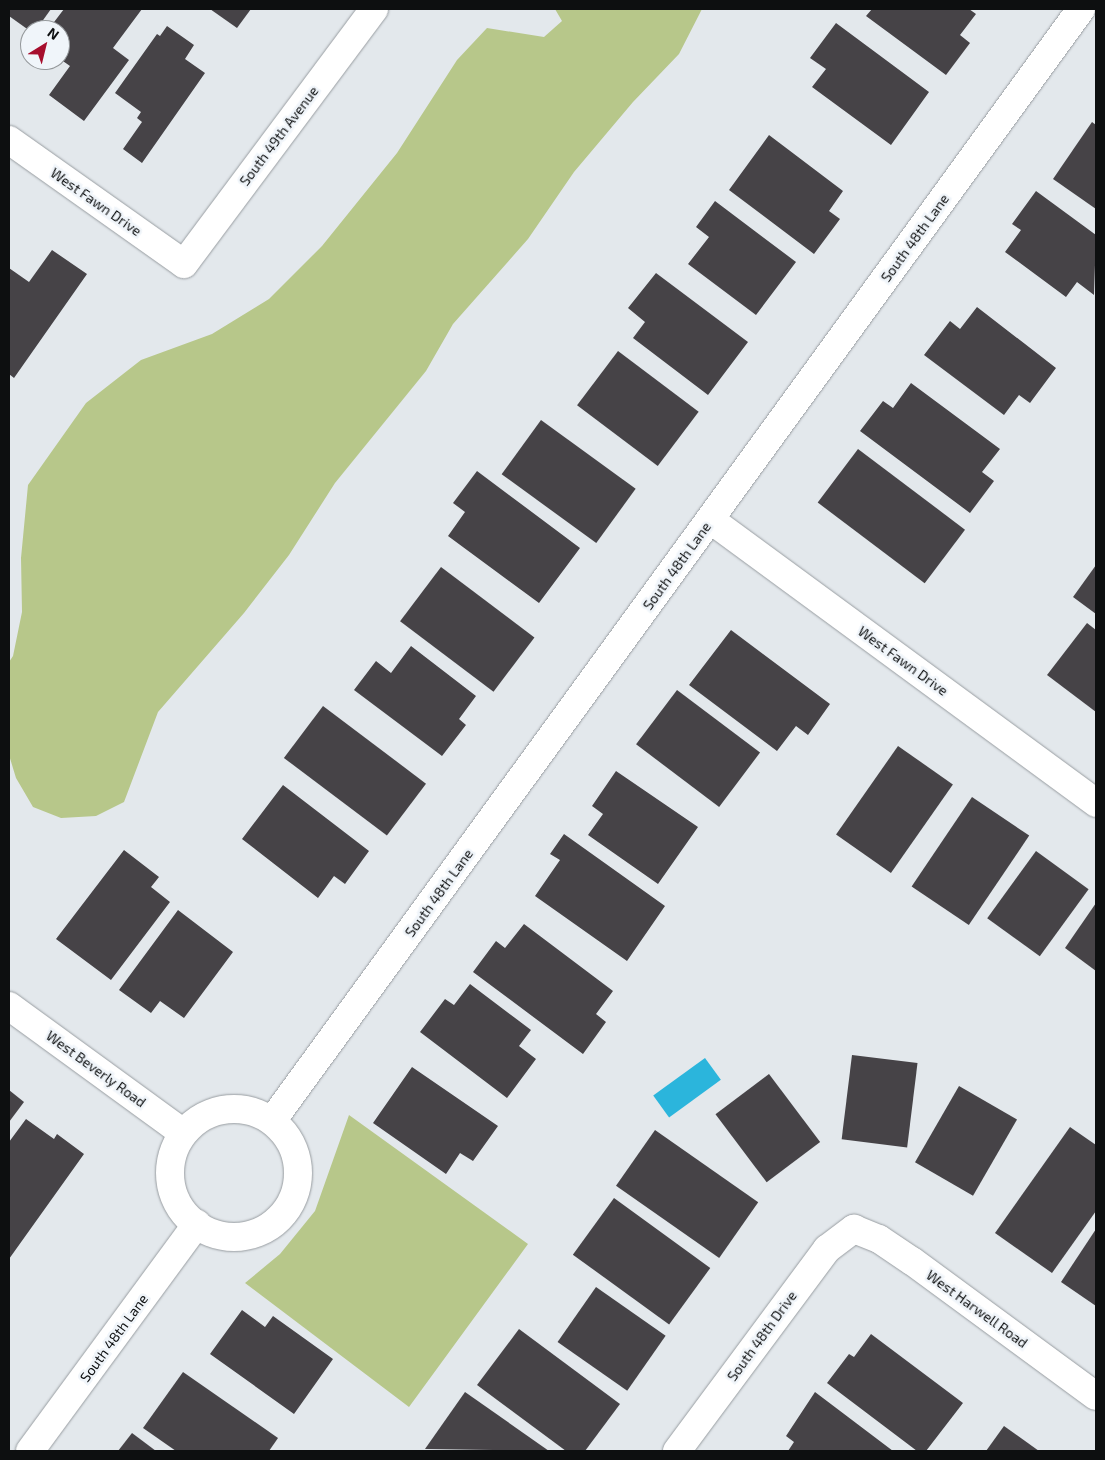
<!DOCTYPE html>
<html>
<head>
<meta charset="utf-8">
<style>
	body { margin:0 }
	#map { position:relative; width:1105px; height:1460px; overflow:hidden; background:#e3e8ec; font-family:"Exo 2",sans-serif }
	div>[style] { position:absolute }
	.green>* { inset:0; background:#b7c78a }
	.water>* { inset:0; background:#2bb5dc; transform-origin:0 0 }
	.building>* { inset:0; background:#464347; transform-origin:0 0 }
	.roads { filter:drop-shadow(0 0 1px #989da1) drop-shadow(0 0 1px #989da1) }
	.minor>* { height:28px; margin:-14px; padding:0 14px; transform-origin:14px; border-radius:14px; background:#fff }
	.minor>.ring { margin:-14px; padding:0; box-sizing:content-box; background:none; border:28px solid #fff; border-radius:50% }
	span { translate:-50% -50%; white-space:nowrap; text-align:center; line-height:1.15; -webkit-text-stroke:5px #f0f5fa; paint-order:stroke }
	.street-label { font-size:14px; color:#0d0f10 }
	.frame { position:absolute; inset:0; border:10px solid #0d0f10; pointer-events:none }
	.north { position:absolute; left:20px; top:20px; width:50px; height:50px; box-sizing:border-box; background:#f0f5fa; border:1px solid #95999c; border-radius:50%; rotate:36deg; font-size:14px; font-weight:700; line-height:20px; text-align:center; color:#0d0f10 }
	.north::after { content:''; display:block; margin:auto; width:18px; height:22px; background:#a70e2d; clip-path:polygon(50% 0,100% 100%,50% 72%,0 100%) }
</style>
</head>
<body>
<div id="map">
	<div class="green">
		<i style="clip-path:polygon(555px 9px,702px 9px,679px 54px,633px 102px,574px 172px,528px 239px,453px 324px,426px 371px,335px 483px,289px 555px,244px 613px,158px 712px,124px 802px,96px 816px,61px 818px,33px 807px,16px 778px,9px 755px,9px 662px,13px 656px,22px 612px,21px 558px,28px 485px,86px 403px,141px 360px,212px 334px,269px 299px,322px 246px,397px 153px,457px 60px,487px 28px,544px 37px,562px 21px)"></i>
		<i style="clip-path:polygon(349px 1115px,528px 1244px,409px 1407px,245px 1283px,280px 1254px,315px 1211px)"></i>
	</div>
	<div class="water">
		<i style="left:705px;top:1058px;width:27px;height:64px;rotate:54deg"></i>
	</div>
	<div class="building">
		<i style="clip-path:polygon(9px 9px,51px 9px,36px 30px,30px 31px,9px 16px)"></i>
		<i style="clip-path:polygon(64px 9px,142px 9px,113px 48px,129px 60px,84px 121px,49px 95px,70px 66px,60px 59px,60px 30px,48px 30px)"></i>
		<i style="clip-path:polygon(210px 9px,251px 9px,237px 28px)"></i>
		<i style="clip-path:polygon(872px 9px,969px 9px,976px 14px,960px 35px,970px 43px,946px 75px,866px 16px)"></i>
		<i style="clip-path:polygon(836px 23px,929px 92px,891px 145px,812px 87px,826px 69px,810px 58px)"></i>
		<i style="clip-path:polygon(167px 26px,194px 45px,185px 59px,205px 73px,142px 163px,123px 149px,142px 122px,137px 118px,141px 112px,115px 93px,157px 34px,160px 36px)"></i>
		<i style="clip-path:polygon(1092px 122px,1096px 125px,1096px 209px,1053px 179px)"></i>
		<i style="clip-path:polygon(769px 135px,843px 191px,829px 211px,840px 219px,814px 254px,729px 190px)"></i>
		<i style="clip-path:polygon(1036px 191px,1096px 235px,1094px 295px,1077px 282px,1066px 297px,1005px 252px,1021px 230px,1012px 224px)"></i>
		<i style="clip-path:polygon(715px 201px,796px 262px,756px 315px,688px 264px,709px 237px,696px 227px)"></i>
		<i style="clip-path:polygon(52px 250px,87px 274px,14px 378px,9px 374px,9px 268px,29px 282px)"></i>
		<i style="clip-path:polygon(656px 273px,748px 342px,708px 395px,633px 338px,645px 322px,628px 308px)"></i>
		<i style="clip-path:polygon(977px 307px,1056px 368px,1030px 403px,1019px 395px,1004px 415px,924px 355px,950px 321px,960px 329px)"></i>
		<i style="left:618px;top:351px;width:101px;height:68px;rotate:37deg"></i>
		<i style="clip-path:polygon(911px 383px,1000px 449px,982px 472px,994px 481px,970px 513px,860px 431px,883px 401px,893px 408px)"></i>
		<i style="left:541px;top:420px;width:117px;height:67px;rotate:36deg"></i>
		<i style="left:858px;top:449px;width:134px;height:67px;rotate:37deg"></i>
		<i style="clip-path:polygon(477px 471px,580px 548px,539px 603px,448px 536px,465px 512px,453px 503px)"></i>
		<i style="clip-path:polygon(1096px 565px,1096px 614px,1073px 597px)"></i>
		<i style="left:441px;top:567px;width:117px;height:68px;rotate:37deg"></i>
		<i style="clip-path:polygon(1087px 623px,1096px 630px,1096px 712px,1047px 675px)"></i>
		<i style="clip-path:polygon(731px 630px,830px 704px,808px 735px,796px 726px,777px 751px,689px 685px)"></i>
		<i style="clip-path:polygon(411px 646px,476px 696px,459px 719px,466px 725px,442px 756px,354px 690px,376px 661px,391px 673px)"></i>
		<i style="left:677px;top:690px;width:104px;height:68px;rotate:37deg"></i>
		<i style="left:323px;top:706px;width:129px;height:65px;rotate:37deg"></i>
		<i style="left:898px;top:746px;width:67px;height:108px;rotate:35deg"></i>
		<i style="clip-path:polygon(616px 771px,698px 827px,658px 884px,588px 835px,603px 814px,592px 806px)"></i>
		<i style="clip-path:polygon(283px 785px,369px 851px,345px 884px,334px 876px,318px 898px,242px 839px)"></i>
		<i style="left:972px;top:797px;width:69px;height:108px;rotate:34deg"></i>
		<i style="clip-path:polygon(564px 834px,665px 906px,627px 961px,535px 896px,560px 860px,550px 854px)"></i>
		<i style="clip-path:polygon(124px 850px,159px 877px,151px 887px,170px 902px,111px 980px,56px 939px)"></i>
		<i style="left:1036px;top:851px;width:65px;height:83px;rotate:36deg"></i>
		<i style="clip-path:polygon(1096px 903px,1096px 971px,1065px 948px)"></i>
		<i style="clip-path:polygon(178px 910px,233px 952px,184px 1018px,160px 1001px,151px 1013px,119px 990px)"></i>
		<i style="clip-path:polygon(524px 924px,613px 991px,596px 1014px,606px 1022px,583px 1054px,473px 972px,496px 941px,505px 948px)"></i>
		<i style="clip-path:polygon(470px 984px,531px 1030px,519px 1046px,536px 1059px,507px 1098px,420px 1032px,445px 999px,454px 1005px)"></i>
		<i style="left:852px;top:1055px;width:66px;height:85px;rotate:7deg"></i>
		<i style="clip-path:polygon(412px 1067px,498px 1126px,473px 1161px,460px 1153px,446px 1174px,373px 1123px)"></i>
		<i style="left:769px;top:1074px;width:85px;height:67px;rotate:53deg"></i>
		<i style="left:959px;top:1086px;width:67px;height:88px;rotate:30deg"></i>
		<i style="clip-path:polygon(9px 1090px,24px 1102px,9px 1122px)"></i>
		<i style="clip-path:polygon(26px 1119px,54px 1139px,57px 1134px,84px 1154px,9px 1259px,9px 1142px)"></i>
		<i style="clip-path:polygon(1070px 1127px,1096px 1145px,1096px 1211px,1052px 1273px,995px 1233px)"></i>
		<i style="left:655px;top:1130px;width:126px;height:68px;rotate:35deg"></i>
		<i style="left:614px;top:1198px;width:119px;height:70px;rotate:36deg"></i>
		<i style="clip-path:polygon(1096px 1229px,1096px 1306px,1061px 1282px)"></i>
		<i style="left:596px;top:1287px;width:85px;height:67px;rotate:35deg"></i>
		<i style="clip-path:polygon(242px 1310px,265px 1327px,273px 1316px,333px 1359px,294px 1414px,210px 1354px)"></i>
		<i style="clip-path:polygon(519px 1329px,620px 1404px,585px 1451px,566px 1451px,477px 1385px)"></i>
		<i style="clip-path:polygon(871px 1334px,963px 1403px,926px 1451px,917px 1451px,827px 1383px,849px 1354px,854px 1357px)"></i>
		<i style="clip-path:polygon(183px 1372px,278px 1438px,269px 1451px,176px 1451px,143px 1428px)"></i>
		<i style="clip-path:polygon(465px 1392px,549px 1451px,425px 1449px)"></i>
		<i style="clip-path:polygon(815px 1392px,893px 1451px,788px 1451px,794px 1442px,786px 1436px)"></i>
		<i style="clip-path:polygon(1004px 1426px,1039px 1451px,986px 1451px)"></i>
		<i style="clip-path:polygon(132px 1433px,156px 1451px,118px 1451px)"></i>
	</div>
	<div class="roads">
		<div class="minor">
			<i style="left:9px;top:140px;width:214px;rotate:35.3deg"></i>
			<i style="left:184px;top:264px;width:318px;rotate:-53.3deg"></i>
			<i style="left:711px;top:520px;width:478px;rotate:36.3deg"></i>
			<i style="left:9px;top:1006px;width:215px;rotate:36.1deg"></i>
			<i class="ring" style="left:170px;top:1109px;width:100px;height:100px"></i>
			<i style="left:272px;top:1121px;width:1375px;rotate:-53.96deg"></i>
			<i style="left:30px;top:1451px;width:282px;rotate:-53.7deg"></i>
			<i style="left:677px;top:1451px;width:252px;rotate:-53.4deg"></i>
			<i style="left:827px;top:1249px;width:34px;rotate:-37deg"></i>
			<i style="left:854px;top:1229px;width:27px;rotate:22deg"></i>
			<i style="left:879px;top:1239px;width:40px;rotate:34deg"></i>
			<i style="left:912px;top:1261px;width:228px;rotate:36.3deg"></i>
		</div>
	</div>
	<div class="street-label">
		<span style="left:279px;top:136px;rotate:-53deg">South 49th Avenue</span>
		<span style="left:96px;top:202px;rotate:35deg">West Fawn Drive</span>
		<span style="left:915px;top:238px;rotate:-54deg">South 48th Lane</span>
		<span style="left:677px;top:566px;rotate:-54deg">South 48th Lane</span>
		<span style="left:903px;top:661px;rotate:36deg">West Fawn Drive</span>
		<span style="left:439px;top:893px;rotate:-54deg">South 48th Lane</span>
		<span style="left:96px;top:1069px;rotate:36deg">West Beverly Road</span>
		<span style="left:977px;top:1309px;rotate:36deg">West Harwell Road</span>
		<span style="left:762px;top:1336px;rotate:-54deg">South 48th Drive</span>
		<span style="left:114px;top:1338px;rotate:-54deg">South 48th Lane</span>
	</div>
	<div class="frame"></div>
	<div class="north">N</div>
</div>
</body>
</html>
